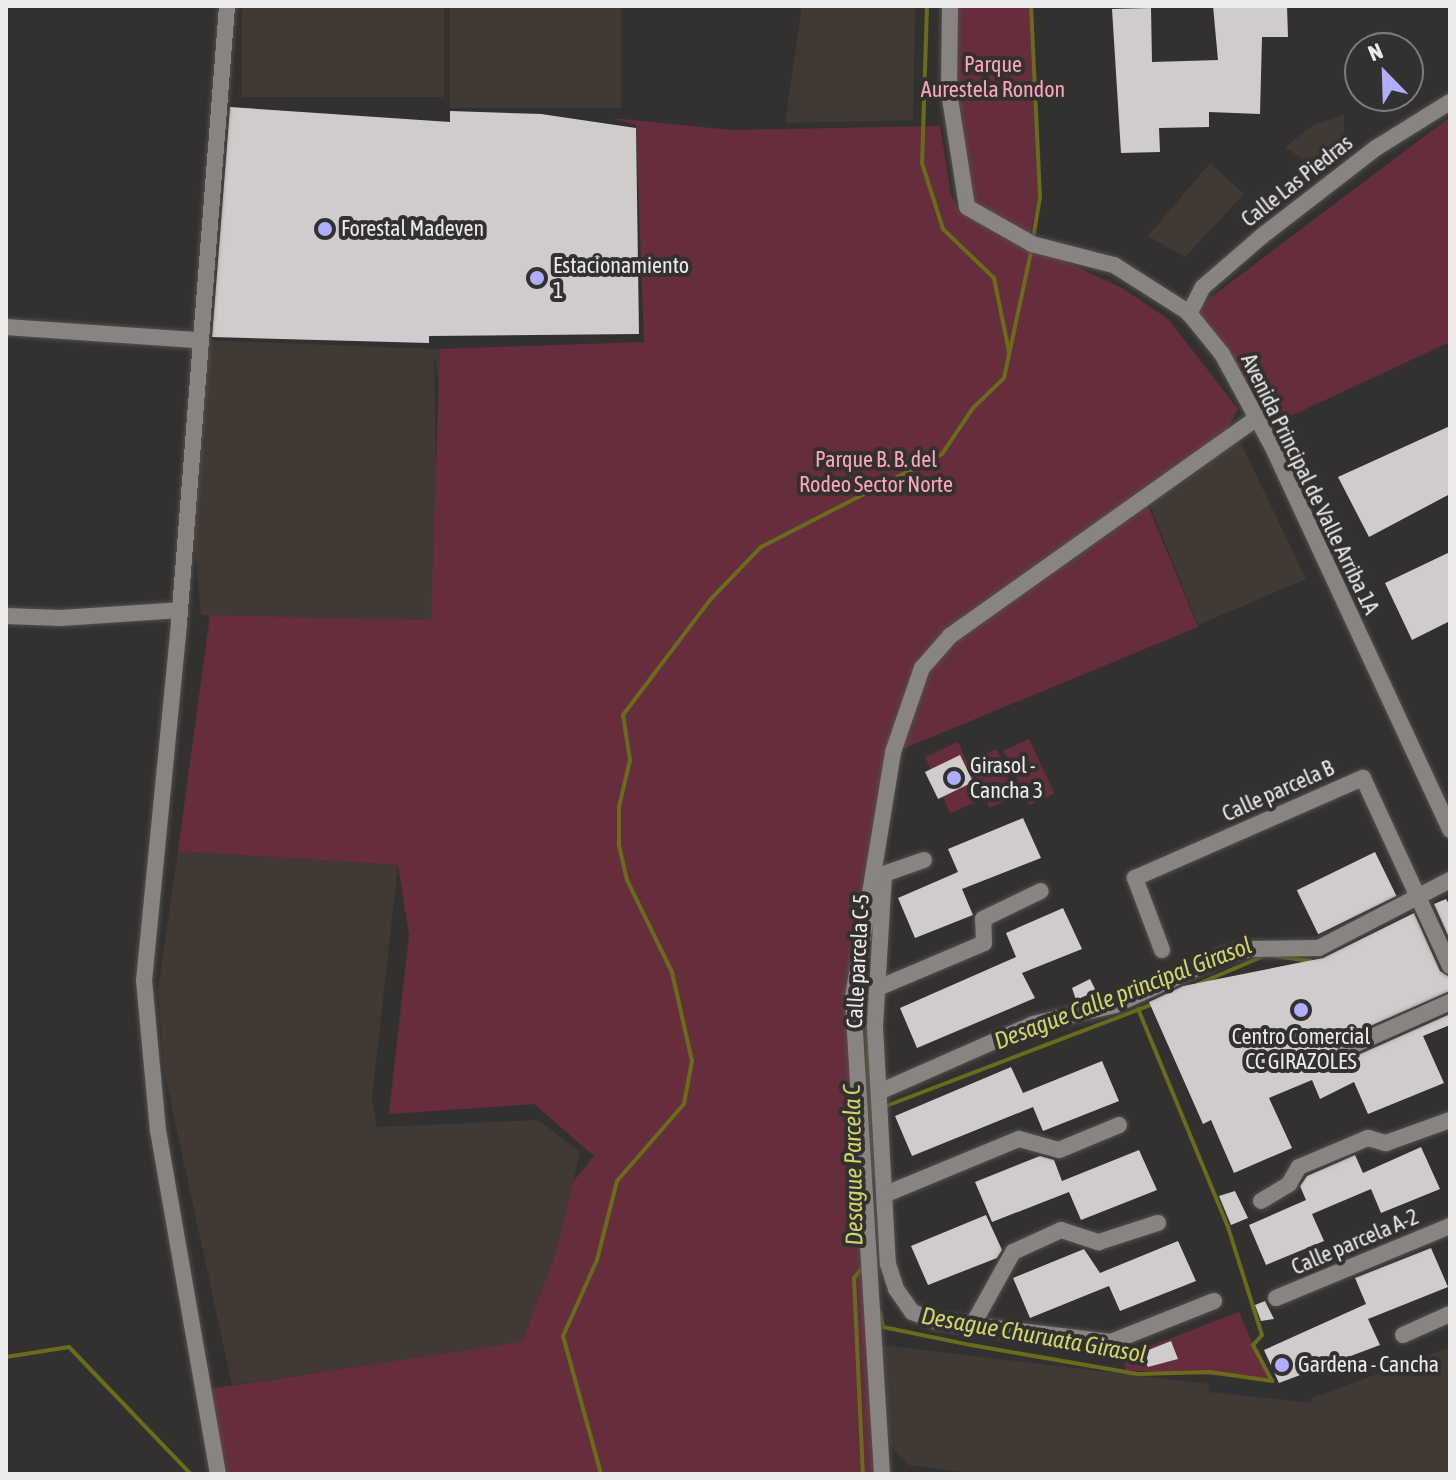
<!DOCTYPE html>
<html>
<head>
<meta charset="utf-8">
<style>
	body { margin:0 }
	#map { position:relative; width:1456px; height:1480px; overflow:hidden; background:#333130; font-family:"Asap Condensed",sans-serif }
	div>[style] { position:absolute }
	.built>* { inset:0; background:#413934; transform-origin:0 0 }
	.green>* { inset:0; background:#662e3d; transform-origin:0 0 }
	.stream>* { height:4px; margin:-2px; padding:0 2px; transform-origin:2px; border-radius:2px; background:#6a6b1b }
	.building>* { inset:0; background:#d0cccc; transform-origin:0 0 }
	.roads { filter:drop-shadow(0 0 2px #52504f) drop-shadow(0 0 2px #52504f) }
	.minor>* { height:16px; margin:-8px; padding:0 8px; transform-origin:8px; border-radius:8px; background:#878482 }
	.dots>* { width:22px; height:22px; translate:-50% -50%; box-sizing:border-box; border:4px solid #333130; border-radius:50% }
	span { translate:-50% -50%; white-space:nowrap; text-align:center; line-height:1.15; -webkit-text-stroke:8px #333130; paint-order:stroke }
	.park-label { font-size:22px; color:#fba6ba }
	.street-label { font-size:22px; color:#edebea }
	.poi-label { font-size:22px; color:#edebea }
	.left { translate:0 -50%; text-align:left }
	.water-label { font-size:24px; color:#d3d46b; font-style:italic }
	.frame { position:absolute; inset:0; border:8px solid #edebea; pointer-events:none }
	.north { position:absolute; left:1344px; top:32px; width:80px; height:80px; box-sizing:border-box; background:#333130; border:2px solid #7d7b7a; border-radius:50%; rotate:337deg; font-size:22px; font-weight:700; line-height:32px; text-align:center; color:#edebea }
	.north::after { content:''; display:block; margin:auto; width:28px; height:36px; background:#b0aefa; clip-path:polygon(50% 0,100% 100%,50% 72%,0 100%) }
</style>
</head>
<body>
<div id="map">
	<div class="built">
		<i style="left:242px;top:6px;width:202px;height:91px"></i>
		<i style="left:450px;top:6px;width:171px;height:102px"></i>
		<i style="clip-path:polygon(802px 6px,915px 6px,913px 120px,785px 123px)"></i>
		<i style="clip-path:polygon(1344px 114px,1344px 151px,1317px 169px,1285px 147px,1312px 126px)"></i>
		<i style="clip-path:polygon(1210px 163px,1244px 194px,1185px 257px,1148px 236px)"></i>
		<i style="clip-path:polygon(evenodd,199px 340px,434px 349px,588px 362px,431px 620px,201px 615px,191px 501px,199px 340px,435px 357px,439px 386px,436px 473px,434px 358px,435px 357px)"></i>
		<i style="clip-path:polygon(1236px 433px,1306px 579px,1198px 625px,1146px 496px)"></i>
		<i style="clip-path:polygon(178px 851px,398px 865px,372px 1098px,377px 1127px,538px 1120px,580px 1152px,557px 1249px,522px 1343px,232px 1385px,164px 1071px,158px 989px)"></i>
		<i style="clip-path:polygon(882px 1345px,1209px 1384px,1208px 1392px,1311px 1403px,1312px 1398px,1450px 1347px,1450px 1474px,979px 1474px,909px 1465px,888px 1443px)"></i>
	</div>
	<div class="green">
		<i style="clip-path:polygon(952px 6px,1029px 6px,1038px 195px,1030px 239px,969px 205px,956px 136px)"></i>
		<i style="clip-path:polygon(1450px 117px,1450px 342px,1271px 425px,1194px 310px)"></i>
		<i style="clip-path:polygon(612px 118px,731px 130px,940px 126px,951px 195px,960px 212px,1124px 289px,1168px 319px,1238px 409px,1221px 440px,1144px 496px,1198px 627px,893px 753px,859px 1008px,889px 1474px,228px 1474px,209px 1389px,522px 1342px,557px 1249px,573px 1182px,594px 1156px,534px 1104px,389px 1114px,409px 935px,398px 865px,178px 851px,210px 615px,431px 620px,440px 349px,644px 342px,636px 125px)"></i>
		<i style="left:1029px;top:739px;width:60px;height:28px;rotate:65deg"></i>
		<i style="left:958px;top:742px;width:62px;height:36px;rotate:66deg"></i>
		<i style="left:997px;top:749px;width:51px;height:30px;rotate:67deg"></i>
		<i style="clip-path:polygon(1239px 1312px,1268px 1379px,1126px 1370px,1122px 1357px)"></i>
	</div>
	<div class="stream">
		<i style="left:927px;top:6px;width:157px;rotate:91.8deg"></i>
		<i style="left:922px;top:163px;width:69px;rotate:72.3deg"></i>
		<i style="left:943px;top:229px;width:71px;rotate:43.9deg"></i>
		<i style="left:994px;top:278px;width:76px;rotate:78.5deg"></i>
		<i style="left:1031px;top:6px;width:191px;rotate:87.3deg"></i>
		<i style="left:1040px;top:197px;width:43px;rotate:99.5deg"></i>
		<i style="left:1198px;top:984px;width:74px;rotate:-23.1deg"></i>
		<i style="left:1266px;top:955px;width:45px;rotate:7.6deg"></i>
		<i style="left:868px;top:1018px;width:26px;rotate:-88deg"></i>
		<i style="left:867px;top:1027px;width:151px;rotate:88.1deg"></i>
		<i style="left:886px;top:1106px;width:286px;rotate:-20.9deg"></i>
		<i style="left:863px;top:1267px;width:14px;rotate:129deg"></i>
		<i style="left:854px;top:1278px;width:196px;rotate:87.4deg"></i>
		<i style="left:880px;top:1312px;width:15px;rotate:79deg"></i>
		<i style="left:883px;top:1327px;width:90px;rotate:11.6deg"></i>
		<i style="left:971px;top:1345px;width:169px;rotate:9.9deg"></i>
		<i style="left:1138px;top:1374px;width:72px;rotate:-1.6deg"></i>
		<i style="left:1210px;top:1372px;width:63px;rotate:8.3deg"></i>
		<i style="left:1272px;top:1381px;width:41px;rotate:-117.8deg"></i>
		<i style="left:1253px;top:1345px;width:13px;rotate:-48deg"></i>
		<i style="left:1262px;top:1335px;width:113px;rotate:-107.5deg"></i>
		<i style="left:1228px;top:1227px;width:236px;rotate:-112.4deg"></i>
		<i style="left:6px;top:1357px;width:64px;rotate:-9deg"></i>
		<i style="left:69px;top:1347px;width:176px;rotate:46.2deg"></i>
		<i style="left:601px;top:1474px;width:143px;rotate:-105.4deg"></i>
		<i style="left:563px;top:1336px;width:83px;rotate:-65.9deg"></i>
		<i style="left:597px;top:1260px;width:81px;rotate:-75.8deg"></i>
		<i style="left:617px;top:1181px;width:102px;rotate:-49deg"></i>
		<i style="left:684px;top:1104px;width:44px;rotate:-79.5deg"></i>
		<i style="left:692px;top:1061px;width:91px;rotate:-102.7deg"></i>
		<i style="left:672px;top:972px;width:102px;rotate:-116.1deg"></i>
		<i style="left:627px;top:880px;width:37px;rotate:-103deg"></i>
		<i style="left:619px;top:844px;width:37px;rotate:-90deg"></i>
		<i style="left:619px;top:807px;width:48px;rotate:-76.8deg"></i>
		<i style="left:630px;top:760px;width:46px;rotate:-98.8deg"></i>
		<i style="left:623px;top:715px;width:144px;rotate:-52.9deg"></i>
		<i style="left:710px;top:600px;width:74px;rotate:-46.1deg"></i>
		<i style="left:761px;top:547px;width:203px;rotate:-27.2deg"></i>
		<i style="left:942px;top:454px;width:55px;rotate:-56deg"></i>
		<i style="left:973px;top:408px;width:43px;rotate:-44.1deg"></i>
		<i style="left:1004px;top:378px;width:134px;rotate:-77.9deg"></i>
	</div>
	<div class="building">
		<i style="clip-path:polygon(1213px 6px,1287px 6px,1288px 37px,1262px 37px,1260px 114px,1209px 112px,1209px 127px,1159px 128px,1160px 152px,1121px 153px,1112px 9px,1151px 8px,1152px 62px,1218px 60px)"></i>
		<i style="clip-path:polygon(230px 107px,450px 122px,450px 111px,541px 114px,636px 128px,639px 334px,429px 336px,429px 343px,212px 337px)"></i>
		<i style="clip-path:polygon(1450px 426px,1450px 494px,1369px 537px,1338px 477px)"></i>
		<i style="clip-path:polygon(1450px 552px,1450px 621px,1412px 640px,1385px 583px)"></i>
		<i style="left:960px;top:755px;width:30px;height:39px;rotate:64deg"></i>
		<i style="clip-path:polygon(1023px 818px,1041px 858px,962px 889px,973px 915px,915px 938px,898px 898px,958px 872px,948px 849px)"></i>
		<i style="left:1375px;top:852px;width:49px;height:87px;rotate:64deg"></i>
		<i style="clip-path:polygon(1446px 899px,1450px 906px,1450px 940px,1434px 904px)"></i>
		<i style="clip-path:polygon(1063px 908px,1082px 949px,1022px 973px,1035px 998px,917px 1048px,900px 1008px,1016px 957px,1006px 933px)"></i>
		<i style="clip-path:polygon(1414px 913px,1440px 971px,1450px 977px,1450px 991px,1343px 1038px,1337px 1052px,1351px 1058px,1450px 1014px,1450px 1025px,1423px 1036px,1444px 1083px,1368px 1114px,1354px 1082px,1320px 1099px,1312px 1080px,1269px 1098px,1292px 1148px,1234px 1173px,1211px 1120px,1203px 1124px,1149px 1002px,1183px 986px,1323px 958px)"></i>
		<i style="clip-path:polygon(1090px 979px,1096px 991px,1076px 1000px,1072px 988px)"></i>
		<i style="clip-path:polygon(1102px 1061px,1119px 1101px,1043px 1131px,1033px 1107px,912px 1156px,895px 1116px,1011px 1067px,1023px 1093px)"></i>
		<i style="clip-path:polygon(1421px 1147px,1440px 1189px,1381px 1213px,1371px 1189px,1312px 1214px,1324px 1241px,1266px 1265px,1249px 1225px,1306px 1200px,1300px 1186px,1307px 1176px,1355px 1155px,1363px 1173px)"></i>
		<i style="clip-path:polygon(1139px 1150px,1157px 1190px,1081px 1220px,1069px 1192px,992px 1222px,975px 1182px,1040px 1156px,1054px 1160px,1062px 1181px)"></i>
		<i style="clip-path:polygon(1235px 1191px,1248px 1218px,1231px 1225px,1219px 1196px)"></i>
		<i style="clip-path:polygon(986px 1215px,1002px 1250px,997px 1258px,928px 1285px,911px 1246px)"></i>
		<i style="clip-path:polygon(1178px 1241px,1196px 1281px,1120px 1311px,1109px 1286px,1030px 1318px,1013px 1278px,1084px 1249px,1100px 1273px)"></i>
		<i style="clip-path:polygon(1431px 1248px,1448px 1287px,1368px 1319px,1380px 1345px,1279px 1383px,1264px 1350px,1366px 1304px,1355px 1278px)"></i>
		<i style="clip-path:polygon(1265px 1301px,1274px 1319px,1261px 1321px,1255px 1305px)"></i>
		<i style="clip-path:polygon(1171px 1341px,1178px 1359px,1148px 1367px,1141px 1353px)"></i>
	</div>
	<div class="roads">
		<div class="minor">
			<i style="left:950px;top:6px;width:86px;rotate:90.7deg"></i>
			<i style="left:949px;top:92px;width:116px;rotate:81.1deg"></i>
			<i style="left:967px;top:207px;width:75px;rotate:29.6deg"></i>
			<i style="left:1032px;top:244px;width:85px;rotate:14.4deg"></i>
			<i style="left:1114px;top:265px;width:88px;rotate:32.4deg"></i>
			<i style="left:1188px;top:312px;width:54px;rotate:51deg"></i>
			<i style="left:1222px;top:354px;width:107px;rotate:61.5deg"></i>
			<i style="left:1273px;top:448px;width:421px;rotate:65.1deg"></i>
			<i style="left:1189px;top:314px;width:30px;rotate:-63deg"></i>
			<i style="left:1203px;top:287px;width:78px;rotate:-40.8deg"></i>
			<i style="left:1262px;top:236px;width:144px;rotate:-37.7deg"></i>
			<i style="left:1376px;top:148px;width:87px;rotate:-31.9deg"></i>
			<i style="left:6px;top:327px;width:193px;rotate:3.9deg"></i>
			<i style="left:6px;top:616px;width:55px;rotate:2.1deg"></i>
			<i style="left:61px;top:618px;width:119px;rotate:-3.8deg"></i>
			<i style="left:924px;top:860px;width:42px;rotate:160.7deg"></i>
			<i style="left:884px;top:874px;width:153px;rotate:93.4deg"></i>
			<i style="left:875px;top:1027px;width:237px;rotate:86.9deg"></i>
			<i style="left:888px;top:1264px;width:26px;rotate:72deg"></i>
			<i style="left:896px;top:1289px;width:28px;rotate:55deg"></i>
			<i style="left:912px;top:1312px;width:26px;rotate:21deg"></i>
			<i style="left:936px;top:1321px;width:176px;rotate:6.8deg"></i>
			<i style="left:1111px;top:1342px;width:111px;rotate:-21.7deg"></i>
			<i style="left:1162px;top:950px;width:77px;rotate:-110.6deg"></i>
			<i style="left:1135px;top:878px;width:249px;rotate:-23.7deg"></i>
			<i style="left:1363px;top:778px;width:207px;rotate:65.2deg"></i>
			<i style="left:878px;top:988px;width:115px;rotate:-23deg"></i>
			<i style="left:984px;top:943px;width:24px;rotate:-92deg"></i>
			<i style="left:983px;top:919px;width:64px;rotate:-25.8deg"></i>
			<i style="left:1347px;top:1048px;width:113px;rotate:-24.1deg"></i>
			<i style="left:879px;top:1092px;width:168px;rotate:-23.8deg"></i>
			<i style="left:1033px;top:1024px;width:84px;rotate:-13deg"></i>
			<i style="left:1115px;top:1005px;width:119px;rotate:-24.4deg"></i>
			<i style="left:1223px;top:956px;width:27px;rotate:-15deg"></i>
			<i style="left:1249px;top:949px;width:70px;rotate:-0.8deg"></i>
			<i style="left:1319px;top:948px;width:148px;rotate:-27.4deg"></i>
			<i style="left:886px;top:1194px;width:144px;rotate:-22.5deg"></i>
			<i style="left:1019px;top:1139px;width:41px;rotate:15.4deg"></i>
			<i style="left:1059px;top:1150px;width:65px;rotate:-22.6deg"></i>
			<i style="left:1261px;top:1201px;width:33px;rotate:-31deg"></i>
			<i style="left:1289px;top:1184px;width:20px;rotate:-60deg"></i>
			<i style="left:1299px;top:1167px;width:75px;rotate:-22.8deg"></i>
			<i style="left:1368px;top:1138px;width:19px;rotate:16deg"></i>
			<i style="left:1386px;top:1143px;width:68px;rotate:-19.8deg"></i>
			<i style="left:1276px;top:1298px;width:188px;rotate:-22.5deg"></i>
			<i style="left:972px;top:1326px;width:85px;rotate:-61deg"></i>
			<i style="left:1013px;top:1252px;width:53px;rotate:-24.6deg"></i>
			<i style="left:1061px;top:1230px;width:40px;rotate:18deg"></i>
			<i style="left:1099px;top:1242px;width:62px;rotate:-17.9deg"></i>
			<i style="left:1403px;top:1335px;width:51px;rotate:-24.1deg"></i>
			<i style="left:218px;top:1474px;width:348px;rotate:-99.9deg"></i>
			<i style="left:158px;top:1131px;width:151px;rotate:-95.3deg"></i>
			<i style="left:144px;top:981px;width:360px;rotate:-84.4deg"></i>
			<i style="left:179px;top:623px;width:619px;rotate:-85.55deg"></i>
			<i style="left:882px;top:1474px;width:478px;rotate:-93.5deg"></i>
			<i style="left:853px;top:997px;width:248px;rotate:-80.7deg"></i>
			<i style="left:893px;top:752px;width:89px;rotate:-71deg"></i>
			<i style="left:922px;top:668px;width:43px;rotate:-48.8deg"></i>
			<i style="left:950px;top:636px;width:378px;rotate:-35.4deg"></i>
		</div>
	</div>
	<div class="dots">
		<i style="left:325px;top:229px;background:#b0aefa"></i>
		<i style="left:537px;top:278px;background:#b0aefa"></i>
		<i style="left:954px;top:778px;background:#b0aefa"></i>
		<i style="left:1301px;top:1010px;background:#b0aefa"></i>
		<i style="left:1282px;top:1365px;background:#b0aefa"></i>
	</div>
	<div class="park-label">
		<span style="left:993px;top:77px">Parque<br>Aurestela Rondon</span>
		<span style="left:876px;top:472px">Parque B. B. del<br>Rodeo Sector Norte</span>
	</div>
	<div class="street-label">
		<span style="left:1297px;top:181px;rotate:-38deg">Calle Las Piedras</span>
		<span style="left:1310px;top:484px;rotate:64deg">Avenida Principal de Valle Arriba 1A</span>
		<span style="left:1278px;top:791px;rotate:-24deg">Calle parcela B</span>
		<span style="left:858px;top:961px;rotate:-87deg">Calle parcela C-5</span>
		<span style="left:1355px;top:1242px;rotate:-23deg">Calle parcela A-2</span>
	</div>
	<div class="poi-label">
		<span class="left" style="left:341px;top:229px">Forestal Madeven</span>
		<span class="left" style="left:553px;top:278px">Estacionamiento<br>1</span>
		<span class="left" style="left:970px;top:778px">Girasol -<br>Cancha 3</span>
		<span style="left:1301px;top:1049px">Centro Comercial<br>CC GIRAZOLES</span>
		<span class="left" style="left:1298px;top:1365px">Gardena - Cancha</span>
	</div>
	<div class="water-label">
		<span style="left:1123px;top:993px;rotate:-21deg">Desague Calle principal Girasol</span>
		<span style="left:853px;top:1165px;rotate:-91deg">Desague Parcela C</span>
		<span style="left:1034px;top:1335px;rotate:10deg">Desague Churuata Girasol</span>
	</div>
	<div class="frame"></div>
	<div class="north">N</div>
</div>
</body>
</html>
